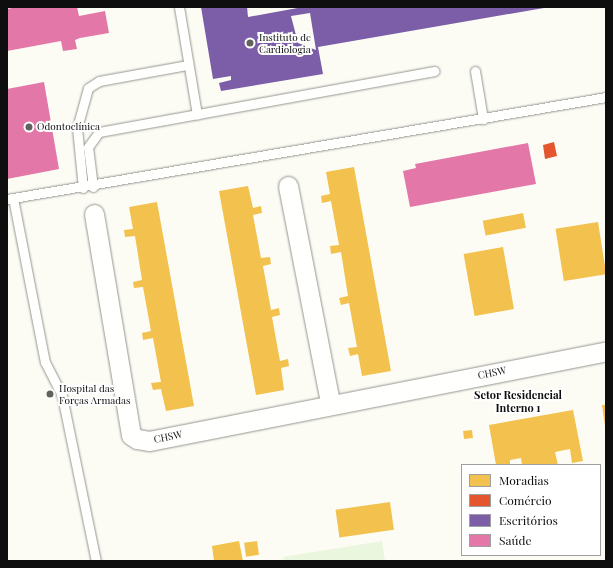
<!DOCTYPE html>
<html>
<head>
<meta charset="utf-8">
<style>
	body { margin:0 }
	#map { position:relative; width:613px; height:568px; overflow:hidden; background:#fcfcf4; font-family:"Playfair Display",serif }
	div>[style] { position:absolute }
	.pitch>* { inset:0; background:#eaf6dd }
	.homes>* { inset:0; background:#f2c14e; transform-origin:0 0 }
	.shops>* { inset:0; background:#e4572e }
	.offices>* { inset:0; background:#7b5ea7 }
	.health>* { inset:0; background:#e377a8 }
	.roads { filter:drop-shadow(0 0 1px #959592) drop-shadow(0 0 1px #959592) }
	.lane>* { height:9px; margin:-4.5px; padding:0 4.5px; transform-origin:4.5px; border-radius:4.5px; background:#fffffd }
	.street>* { height:19px; margin:-9.5px; padding:0 9.5px; transform-origin:9.5px; border-radius:9.5px; background:#fffffd }
	.dots>* { width:11px; height:11px; translate:-50% -50%; box-sizing:border-box; border:2px solid #fff; border-radius:50% }
	span { translate:-50% -50%; white-space:nowrap; text-align:center; line-height:1.15; -webkit-text-stroke:4px #fff; paint-order:stroke }
	.poi-label { font-size:10px; color:#0e0e0e }
	.left { translate:0 -50%; text-align:left }
	.street-label { font-size:10px; color:#0e0e0e }
	.neighbourhood-label { font-size:11px; color:#0e0e0e; font-weight:700 }
	.frame { position:absolute; inset:0; border:8px solid #0e0e0e; pointer-events:none }
	.legend { position:absolute; left:461px; top:464px; width:140px; height:92px; box-sizing:border-box; background:#fff; border:1px solid #9f9f9f; margin:0; padding:5px 7px; list-style:none; font-size:12px; color:#0e0e0e }
	.legend li { display:flex; align-items:center; gap:8px; height:20px }
	.legend b { width:20px; border:1px solid #9f9f9f }
</style>
</head>
<body>
<div id="map">
	<div class="pitch">
		<i style="clip-path:polygon(382px 541px,385px 561px,284px 561px,283px 557px)"></i>
	</div>
	<div class="homes">
		<i style="clip-path:polygon(354px 167px,391px 371px,362px 376px,358px 354px,350px 356px,348px 348px,357px 347px,349px 303px,341px 305px,339px 298px,348px 296px,341px 252px,331px 254px,330px 246px,339px 245px,331px 201px,322px 203px,321px 196px,330px 194px,326px 172px)"></i>
		<i style="clip-path:polygon(248px 186px,253px 208px,261px 206px,262px 213px,253px 215px,261px 258px,270px 257px,271px 264px,263px 266px,271px 310px,279px 308px,280px 315px,272px 317px,280px 361px,288px 359px,289px 366px,281px 368px,284px 390px,256px 395px,219px 191px)"></i>
		<i style="clip-path:polygon(157px 202px,194px 406px,166px 411px,161px 389px,153px 390px,151px 383px,161px 382px,153px 338px,143px 340px,142px 333px,151px 331px,143px 287px,134px 288px,133px 282px,142px 280px,135px 236px,125px 237px,124px 230px,133px 229px,129px 207px)"></i>
		<i style="left:523px;top:213px;width:15px;height:41px;rotate:79deg"></i>
		<i style="left:598px;top:222px;width:53px;height:43px;rotate:81deg"></i>
		<i style="left:503px;top:247px;width:63px;height:40px;rotate:80deg"></i>
		<i style="clip-path:polygon(606px 405px,606px 426px,605px 426px,602px 405px)"></i>
		<i style="clip-path:polygon(573px 410px,583px 461px,572px 463px,570px 449px,555px 452px,558px 465px,522px 465px,521px 458px,510px 460px,510px 465px,496px 465px,489px 425px)"></i>
		<i style="left:472px;top:430px;width:8px;height:9px;rotate:83deg"></i>
		<i style="left:390px;top:502px;width:28px;height:55px;rotate:82deg"></i>
		<i style="clip-path:polygon(239px 541px,243px 561px,214px 561px,212px 546px)"></i>
		<i style="left:257px;top:541px;width:14px;height:13px;rotate:82deg"></i>
	</div>
	<div class="shops">
		<i style="clip-path:polygon(554px 142px,557px 156px,545px 159px,543px 145px)"></i>
	</div>
	<div class="offices">
		<i style="clip-path:polygon(evenodd,201px 7px,247px 7px,248px 17px,303px 7px,544px 8px,318px 47px,323px 74px,221px 91px,219px 83px,231px 80px,231px 76px,213px 79px,201px 7px,310px 13px,316px 50px,298px 43px,291px 16px,310px 13px)"></i>
	</div>
	<div class="health">
		<i style="clip-path:polygon(17px 7px,77px 7px,79px 16px,105px 11px,109px 33px,80px 38px,75px 40px,77px 49px,63px 51px,61px 41px,7px 51px,7px 9px)"></i>
		<i style="clip-path:polygon(44px 82px,59px 169px,7px 179px,7px 89px)"></i>
		<i style="clip-path:polygon(528px 143px,536px 184px,410px 207px,403px 171px,416px 168px,415px 164px)"></i>
	</div>
	<div class="roads">
		<div class="lane">
			<i style="left:179px;top:7px;width:109px;rotate:80.5deg"></i>
			<i style="left:475px;top:71px;width:49px;rotate:80.5deg"></i>
			<i style="left:93px;top:187px;width:40px;rotate:-97.1deg"></i>
			<i style="left:88px;top:147px;width:19px;rotate:-54deg"></i>
			<i style="left:99px;top:132px;width:341px;rotate:-10.3deg"></i>
			<i style="left:83px;top:188px;width:60px;rotate:-95.7deg"></i>
			<i style="left:77px;top:128px;width:41px;rotate:-74.6deg"></i>
			<i style="left:88px;top:88px;width:13px;rotate:-32deg"></i>
			<i style="left:99px;top:81px;width:89px;rotate:-10.3deg"></i>
			<i style="left:13px;top:198px;width:167px;rotate:79deg"></i>
			<i style="left:45px;top:362px;width:38px;rotate:63deg"></i>
			<i style="left:62px;top:396px;width:168px;rotate:78.4deg"></i>
			<i style="left:7px;top:199px;width:608px;rotate:-9.66deg"></i>
		</div>
		<div class="street">
			<i style="left:288px;top:186px;width:221px;rotate:79deg"></i>
			<i style="left:94px;top:214px;width:224px;rotate:80.5deg"></i>
			<i style="left:131px;top:435px;width:7px;rotate:34deg"></i>
			<i style="left:137px;top:439px;width:12px;rotate:9deg"></i>
			<i style="left:149px;top:441px;width:466px;rotate:-11.1deg"></i>
		</div>
	</div>
	<div class="dots">
		<i style="left:250px;top:43px;background:#61615e"></i>
		<i style="left:29px;top:127px;background:#61615e"></i>
		<i style="left:50px;top:394px;background:#61615e"></i>
	</div>
	<div class="poi-label">
		<span class="left" style="left:259px;top:43px">Instituto de<br>Cardiologia</span>
		<span class="left" style="left:37px;top:127px">Odontoclínica</span>
		<span class="left" style="left:59px;top:394px">Hospital das<br>Forças Armadas</span>
	</div>
	<div class="street-label">
		<span style="left:492px;top:373px;rotate:-11deg">CHSW</span>
		<span style="left:168px;top:437px;rotate:-11deg">CHSW</span>
	</div>
	<div class="neighbourhood-label">
		<span style="left:518px;top:402px">Setor Residencial<br>Interno 1</span>
	</div>
	<div class="frame"></div>
	<ul class="legend">
	<li><b style="height:11px;background:#f2c14e"></b>Moradias</li>
	<li><b style="height:11px;background:#e4572e"></b>Comércio</li>
	<li><b style="height:11px;background:#7b5ea7"></b>Escritórios</li>
	<li><b style="height:11px;background:#e377a8"></b>Saúde</li>
	</ul>
</div>
</body>
</html>
